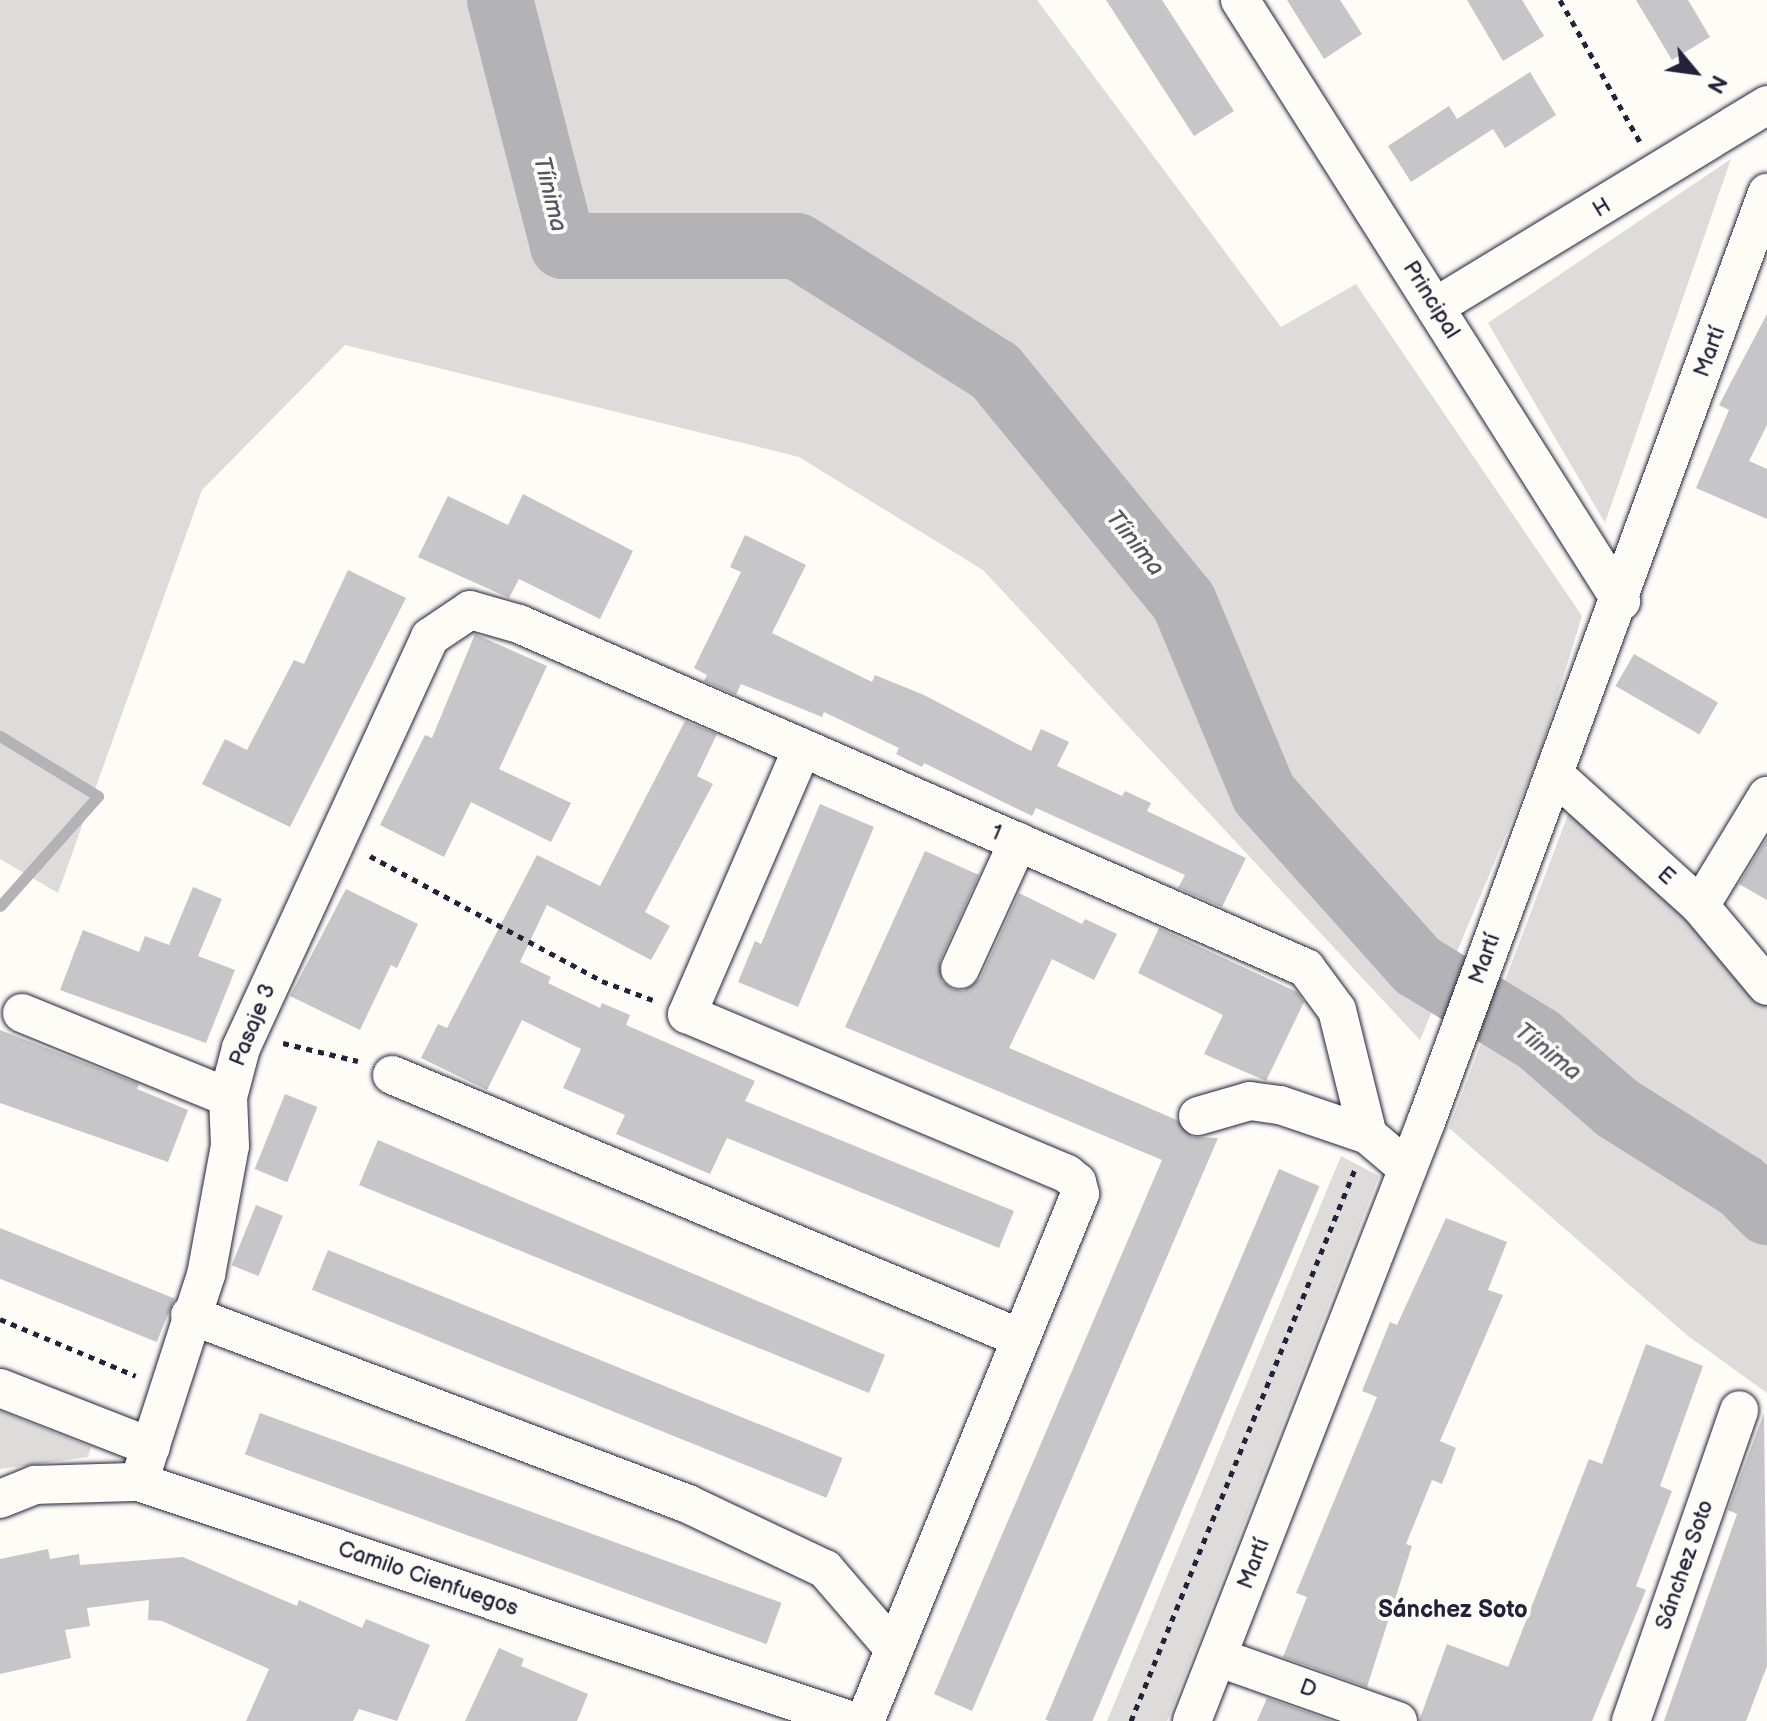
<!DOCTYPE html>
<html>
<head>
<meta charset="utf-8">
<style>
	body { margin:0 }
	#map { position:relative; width:1767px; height:1721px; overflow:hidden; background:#fdfcf7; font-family:"Balsamiq Sans",sans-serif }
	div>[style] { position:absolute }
	.green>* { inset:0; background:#dddcdb }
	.stream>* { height:11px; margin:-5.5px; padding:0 5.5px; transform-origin:5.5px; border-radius:5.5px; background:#b2b2b7 }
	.river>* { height:66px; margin:-33px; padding:0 33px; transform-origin:33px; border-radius:33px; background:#b2b2b7 }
	.building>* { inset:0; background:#c6c6c8; transform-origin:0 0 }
	.path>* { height:5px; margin-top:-2.5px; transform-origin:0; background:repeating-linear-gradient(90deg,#22223b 0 6px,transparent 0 12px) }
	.roads { filter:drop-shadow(0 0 2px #22223b) drop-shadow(0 0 2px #22223b) }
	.minor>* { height:38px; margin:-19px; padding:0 19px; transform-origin:19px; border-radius:19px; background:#fdfcf7 }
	span { translate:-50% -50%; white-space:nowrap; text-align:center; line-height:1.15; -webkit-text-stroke:8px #fdfcf7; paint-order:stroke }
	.street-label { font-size:22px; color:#22223b }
	.water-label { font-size:24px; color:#545466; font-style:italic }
	.neighbourhood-label { font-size:24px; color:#22223b; font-weight:700 }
	.north { position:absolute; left:1655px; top:32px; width:80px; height:80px; -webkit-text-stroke:6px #fdfcf7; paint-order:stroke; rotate:119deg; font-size:22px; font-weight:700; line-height:32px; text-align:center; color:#22223b }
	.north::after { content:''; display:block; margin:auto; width:28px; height:36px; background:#22223b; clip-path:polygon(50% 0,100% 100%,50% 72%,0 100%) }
</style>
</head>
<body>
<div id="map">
	<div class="green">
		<i style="clip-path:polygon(0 0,1037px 0,1281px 327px,1356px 284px,1582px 616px,1539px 756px,1420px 1040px,983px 570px,799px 457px,345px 345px,202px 490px,58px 893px,0 859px)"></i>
		<i style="clip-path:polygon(1731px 159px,1605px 523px,1488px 323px)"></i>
		<i style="clip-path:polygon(1574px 799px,1767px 988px,1767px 1393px,1688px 1336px,1449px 1128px)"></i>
		<i style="clip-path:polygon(1341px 1156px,1379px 1176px,1167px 1721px,1107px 1721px)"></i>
		<i style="clip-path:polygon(0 1411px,91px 1447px,88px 1457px,0 1469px)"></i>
	</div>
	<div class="stream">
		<i style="left:0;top:736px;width:115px;rotate:31.5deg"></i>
		<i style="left:98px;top:796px;width:147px;rotate:131.7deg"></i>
	</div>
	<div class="river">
		<i style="left:500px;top:0;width:254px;rotate:75.6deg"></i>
		<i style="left:563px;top:246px;width:234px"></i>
		<i style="left:797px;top:246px;width:234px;rotate:32.3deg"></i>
		<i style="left:995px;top:371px;width:298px;rotate:50.7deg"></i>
		<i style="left:1184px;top:602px;width:208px;rotate:67.4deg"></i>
		<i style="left:1264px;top:794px;width:231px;rotate:48.2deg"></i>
		<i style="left:1418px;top:966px;width:142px;rotate:31.4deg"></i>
		<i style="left:1539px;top:1040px;width:103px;rotate:41.1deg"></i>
		<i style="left:1617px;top:1108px;width:146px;rotate:32.2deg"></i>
		<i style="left:1741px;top:1186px;width:37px;rotate:45deg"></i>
	</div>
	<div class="building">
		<i style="clip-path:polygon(1106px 0,1162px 0,1234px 111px,1194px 136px)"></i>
		<i style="clip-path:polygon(1287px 0,1340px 0,1362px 34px,1324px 59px)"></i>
		<i style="clip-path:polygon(1467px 0,1522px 0,1544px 36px,1503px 61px)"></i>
		<i style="clip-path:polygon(1636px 0,1688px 0,1710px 37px,1672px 60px)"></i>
		<i style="clip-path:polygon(1530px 72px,1556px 115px,1505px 148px,1493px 129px,1411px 182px,1388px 146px,1449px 106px,1457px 119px)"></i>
		<i style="clip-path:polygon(1767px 314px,1767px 425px,1749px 461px,1767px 469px,1767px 519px,1696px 488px,1729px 410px,1719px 405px)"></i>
		<i style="clip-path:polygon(523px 494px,633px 551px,600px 619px,519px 579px,509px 598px,418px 557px,448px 496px,508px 525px)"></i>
		<i style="clip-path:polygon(745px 535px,806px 565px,772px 633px,872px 682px,875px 675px,924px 695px,1031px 751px,1041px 729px,1069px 742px,1057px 766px,1122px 796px,1125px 791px,1151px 803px,1147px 811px,1246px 858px,1222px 907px,1178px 888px,1185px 875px,1036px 808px,1032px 816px,924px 763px,922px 767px,896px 754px,899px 748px,824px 712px,822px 717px,741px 684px,736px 695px,704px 681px,707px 675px,694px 668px,741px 572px,730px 567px)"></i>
		<i style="clip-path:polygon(348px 570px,406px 598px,290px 827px,202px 784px,225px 739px,247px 750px,294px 660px,304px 664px)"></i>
		<i style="clip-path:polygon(475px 634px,547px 666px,499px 769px,571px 803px,551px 842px,471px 802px,444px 857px,380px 825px,425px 735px,432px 738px)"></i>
		<i style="left:1634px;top:654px;width:97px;height:37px;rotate:30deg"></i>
		<i style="clip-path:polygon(685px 721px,717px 734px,697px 776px,713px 784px,645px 912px,670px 926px,651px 960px,547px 905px,520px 962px,551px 977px,548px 983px,600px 1008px,602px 1003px,630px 1015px,626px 1025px,755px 1081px,745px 1101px,1014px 1211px,999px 1248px,727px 1138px,710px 1174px,616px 1134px,625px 1115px,563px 1088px,581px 1049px,522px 1020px,487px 1090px,421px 1058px,438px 1024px,447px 1028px,537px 855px,600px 886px)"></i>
		<i style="clip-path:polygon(820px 804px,874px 827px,798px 1007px,738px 982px,755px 941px,761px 944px)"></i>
		<i style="clip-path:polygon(1767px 838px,1767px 900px,1739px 884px)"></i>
		<i style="clip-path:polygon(925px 851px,979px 875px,940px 961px,942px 981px,952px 989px,963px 991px,980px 979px,1019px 893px,1082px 924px,1085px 919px,1117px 934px,1094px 980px,1052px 959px,1009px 1048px,1177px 1120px,1192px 1137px,1218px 1138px,972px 1711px,934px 1694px,1162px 1160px,845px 1027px)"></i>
		<i style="clip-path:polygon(193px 887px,222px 899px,198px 956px,235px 970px,206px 1043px,60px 990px,83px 930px,139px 952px,145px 936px,169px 945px)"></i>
		<i style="clip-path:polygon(346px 889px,418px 924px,397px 968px,391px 965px,360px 1030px,290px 996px)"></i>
		<i style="clip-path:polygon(1159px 928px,1297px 992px,1304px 1002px,1266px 1081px,1204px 1054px,1223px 1015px,1138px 973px)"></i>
		<i style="clip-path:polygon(0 1030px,139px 1084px,137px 1089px,188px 1110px,168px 1162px,0 1103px)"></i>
		<i style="left:285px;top:1094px;width:35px;height:81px;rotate:22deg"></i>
		<i style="clip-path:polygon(378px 1140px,885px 1355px,869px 1393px,359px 1185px)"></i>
		<i style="left:1279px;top:1169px;width:44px;height:598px;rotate:23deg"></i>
		<i style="left:256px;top:1205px;width:29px;height:65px;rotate:22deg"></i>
		<i style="clip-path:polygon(1446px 1218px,1507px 1242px,1488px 1290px,1503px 1295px,1440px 1441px,1456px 1448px,1442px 1484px,1432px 1480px,1406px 1544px,1412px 1546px,1367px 1687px,1283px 1657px,1307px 1597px,1296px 1593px,1377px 1397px,1362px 1391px,1390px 1322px,1397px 1325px)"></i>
		<i style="left:0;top:1228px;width:188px;height:47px;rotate:22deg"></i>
		<i style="left:328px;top:1250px;width:555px;height:43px;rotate:22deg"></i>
		<i style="clip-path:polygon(1646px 1344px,1703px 1366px,1660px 1486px,1672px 1491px,1636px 1586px,1646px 1590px,1592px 1721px,1419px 1721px,1447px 1644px,1508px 1667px,1589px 1459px,1602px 1464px)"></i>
		<i style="left:260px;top:1413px;width:555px;height:44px;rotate:20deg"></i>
		<i style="clip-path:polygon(1764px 1413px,1767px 1666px,1746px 1721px,1664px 1721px,1737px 1514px,1728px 1510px)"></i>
		<i style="clip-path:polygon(48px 1549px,50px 1559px,79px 1554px,80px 1565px,183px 1557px,297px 1606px,299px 1600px,362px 1628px,366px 1619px,430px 1645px,397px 1721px,359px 1709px,353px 1721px,246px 1721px,269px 1669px,162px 1621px,148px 1620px,149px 1600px,87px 1608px,90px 1626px,65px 1630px,71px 1658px,0 1674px,0 1559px)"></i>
		<i style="clip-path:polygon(499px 1648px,524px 1659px,521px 1666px,588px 1694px,577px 1721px,465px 1721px)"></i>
		<i style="clip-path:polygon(1267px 1698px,1332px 1721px,1257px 1721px)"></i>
	</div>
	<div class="path">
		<i style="left:1560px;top:0;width:163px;rotate:60.6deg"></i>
		<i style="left:370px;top:856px;width:264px;rotate:28.3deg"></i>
		<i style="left:602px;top:981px;width:54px;rotate:20.4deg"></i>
		<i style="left:283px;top:1043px;width:77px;rotate:13.5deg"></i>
		<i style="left:0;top:1319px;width:147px;rotate:22.7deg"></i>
		<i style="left:1131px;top:1721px;width:596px;rotate:-67.91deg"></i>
	</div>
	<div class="roads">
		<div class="minor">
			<i style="left:1240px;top:0;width:712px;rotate:57.63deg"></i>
			<i style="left:1435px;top:307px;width:389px;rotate:-31.3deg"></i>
			<i style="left:801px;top:751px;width:287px;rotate:113.4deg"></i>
			<i style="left:687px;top:1014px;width:412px;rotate:22.8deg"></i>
			<i style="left:1067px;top:1174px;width:13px;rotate:39deg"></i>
			<i style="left:1077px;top:1182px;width:12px;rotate:76deg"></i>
			<i style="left:1080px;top:1194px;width:569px;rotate:112.19deg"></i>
			<i style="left:1555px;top:775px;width:195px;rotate:42.1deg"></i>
			<i style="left:1700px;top:906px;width:104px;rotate:50.1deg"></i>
			<i style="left:1700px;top:906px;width:129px;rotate:-58.7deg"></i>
			<i style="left:960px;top:969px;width:140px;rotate:-65.5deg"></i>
			<i style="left:22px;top:1013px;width:222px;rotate:22.2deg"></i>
			<i style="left:392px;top:1075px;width:681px;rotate:22.72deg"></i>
			<i style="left:1198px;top:1116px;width:54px;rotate:-16.1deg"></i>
			<i style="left:1250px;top:1101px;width:30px;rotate:8deg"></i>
			<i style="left:1280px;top:1105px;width:93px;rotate:18.8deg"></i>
			<i style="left:190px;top:1315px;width:533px;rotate:20.78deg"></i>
			<i style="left:688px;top:1504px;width:152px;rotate:25.4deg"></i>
			<i style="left:825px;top:1569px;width:106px;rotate:49.2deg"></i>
			<i style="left:0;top:1388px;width:162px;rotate:21.3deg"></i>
			<i style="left:139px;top:1482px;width:218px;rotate:-72.1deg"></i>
			<i style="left:206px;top:1275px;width:131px;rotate:-79.5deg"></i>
			<i style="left:230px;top:1146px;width:49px;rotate:-92.3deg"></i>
			<i style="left:228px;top:1097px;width:51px;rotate:-75.1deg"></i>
			<i style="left:241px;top:1048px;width:452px;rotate:-65.3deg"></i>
			<i style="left:430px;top:637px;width:48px;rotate:-34deg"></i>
			<i style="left:470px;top:610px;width:51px;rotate:15.9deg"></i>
			<i style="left:519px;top:624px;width:859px;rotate:23.61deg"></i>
			<i style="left:1306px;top:968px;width:52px;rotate:53.6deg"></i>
			<i style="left:1337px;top:1010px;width:129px;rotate:76.1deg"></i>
			<i style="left:1368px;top:1135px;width:52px;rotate:40.4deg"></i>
			<i style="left:0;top:1499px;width:38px;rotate:-22deg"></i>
			<i style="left:35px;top:1485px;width:104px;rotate:-1.7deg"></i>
			<i style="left:139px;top:1482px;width:752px;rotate:18.53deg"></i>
			<i style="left:1217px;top:1657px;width:192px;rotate:19.5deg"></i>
			<i style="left:1192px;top:1721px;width:643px;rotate:-68.66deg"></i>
			<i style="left:1426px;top:1122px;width:990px;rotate:-69.84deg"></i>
			<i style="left:1631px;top:1721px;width:329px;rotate:-70.8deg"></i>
		</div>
	</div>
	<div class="street-label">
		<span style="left:1602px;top:208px;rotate:-31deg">H</span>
		<span style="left:1431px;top:300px;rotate:58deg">Principal</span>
		<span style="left:1710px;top:352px;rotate:-70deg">Martí</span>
		<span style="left:996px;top:833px;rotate:23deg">1</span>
		<span style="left:1666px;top:876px;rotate:42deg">E</span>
		<span style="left:1485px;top:959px;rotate:-70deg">Martí</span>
		<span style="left:253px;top:1025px;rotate:-68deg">Pasaje 3</span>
		<span style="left:1254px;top:1564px;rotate:-69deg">Martí</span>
		<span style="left:1685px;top:1565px;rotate:-71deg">Sánchez Soto</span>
		<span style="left:428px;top:1579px;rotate:19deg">Camilo Cienfuegos</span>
		<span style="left:1308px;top:1689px;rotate:20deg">D</span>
	</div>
	<div class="water-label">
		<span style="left:550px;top:194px;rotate:76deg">Tíinima</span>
		<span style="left:1135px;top:543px;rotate:51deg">Tíinima</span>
		<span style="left:1548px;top:1052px;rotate:38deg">Tíinima</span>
	</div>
	<div class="neighbourhood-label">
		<span style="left:1453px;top:1610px">Sánchez Soto</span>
	</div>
	<div class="north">N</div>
</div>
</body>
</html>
